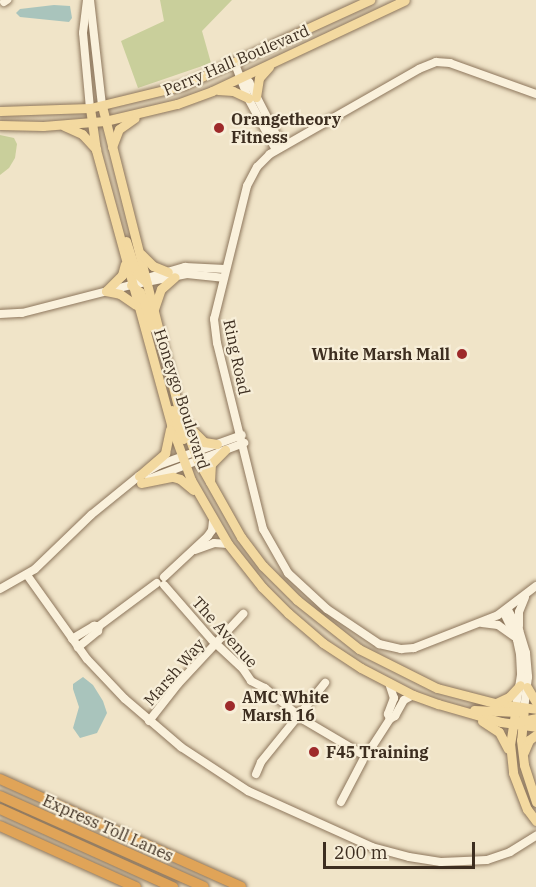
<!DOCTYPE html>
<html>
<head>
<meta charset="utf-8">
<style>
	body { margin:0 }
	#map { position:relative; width:536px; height:887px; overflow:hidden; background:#f0e4c8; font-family:"IBM Plex Serif",serif }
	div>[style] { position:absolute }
	.green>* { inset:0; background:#c9cf9b }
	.water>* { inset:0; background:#a9c4bc }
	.roads { filter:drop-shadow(0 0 2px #8d765c) drop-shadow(0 0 2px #8d765c) }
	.minor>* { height:8px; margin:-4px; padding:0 4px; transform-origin:4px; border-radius:4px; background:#faf1dc }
	.major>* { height:9px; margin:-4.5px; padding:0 4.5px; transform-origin:4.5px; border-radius:4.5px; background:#f3d9a0 }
	.highway>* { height:10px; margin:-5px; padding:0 5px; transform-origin:5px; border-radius:5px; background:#e0a458 }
	.dots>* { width:16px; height:16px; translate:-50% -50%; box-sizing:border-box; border:3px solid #f7eed8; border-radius:50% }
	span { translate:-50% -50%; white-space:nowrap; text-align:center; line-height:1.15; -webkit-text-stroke:4.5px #f7eed8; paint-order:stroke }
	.street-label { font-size:16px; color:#3d2e20 }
	.poi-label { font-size:16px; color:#3d2e20; font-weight:700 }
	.left { translate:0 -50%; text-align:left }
	.right { translate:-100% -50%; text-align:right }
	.scale { position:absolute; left:323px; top:842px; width:152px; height:27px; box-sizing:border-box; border:3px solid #3d2e20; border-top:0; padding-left:8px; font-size:18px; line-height:21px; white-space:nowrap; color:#3d2e20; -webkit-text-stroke:4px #f7eed8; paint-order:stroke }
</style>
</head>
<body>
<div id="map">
	<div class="green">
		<i style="clip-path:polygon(160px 0,232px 0,202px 31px,211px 63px,138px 88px,121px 41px,164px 21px)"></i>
		<i style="clip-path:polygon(0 135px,14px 138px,17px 144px,15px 158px,9px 168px,0 175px)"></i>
	</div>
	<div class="water">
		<i style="clip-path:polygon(54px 5px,70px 6px,72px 18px,69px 22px,20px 17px,16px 13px,20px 9px)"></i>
		<i style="clip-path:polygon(83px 677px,93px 685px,103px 701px,107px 713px,97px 733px,80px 738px,73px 728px,79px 707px,73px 689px,73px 684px)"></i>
	</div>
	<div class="roads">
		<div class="minor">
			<i style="left:87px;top:0;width:33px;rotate:97deg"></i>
			<i style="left:83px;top:33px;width:75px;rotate:84.7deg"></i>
			<i style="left:90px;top:0;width:107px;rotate:83.5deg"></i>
			<i style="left:4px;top:2px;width:4px;rotate:-34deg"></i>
			<i style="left:235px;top:64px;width:36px;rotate:69deg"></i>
			<i style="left:248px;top:98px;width:59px;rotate:61.7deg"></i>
			<i style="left:242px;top:77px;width:9px;rotate:36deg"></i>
			<i style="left:249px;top:82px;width:72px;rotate:62.7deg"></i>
			<i style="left:536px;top:94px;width:91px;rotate:-160.2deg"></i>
			<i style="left:450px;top:63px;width:14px;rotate:-176deg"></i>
			<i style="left:436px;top:62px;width:18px;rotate:158deg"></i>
			<i style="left:419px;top:69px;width:172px;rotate:150.3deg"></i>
			<i style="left:270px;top:154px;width:18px;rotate:135deg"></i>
			<i style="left:257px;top:167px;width:21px;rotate:118deg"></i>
			<i style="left:247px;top:186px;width:137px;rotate:103.9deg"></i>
			<i style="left:214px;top:319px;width:24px;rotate:83deg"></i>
			<i style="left:217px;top:343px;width:192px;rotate:76.1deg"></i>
			<i style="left:263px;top:529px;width:51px;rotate:60.4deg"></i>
			<i style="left:288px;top:573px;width:53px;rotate:42.7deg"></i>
			<i style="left:327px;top:609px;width:63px;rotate:33.9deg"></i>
			<i style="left:379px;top:644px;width:23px;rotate:13deg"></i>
			<i style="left:401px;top:649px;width:13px;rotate:-4deg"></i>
			<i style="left:414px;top:648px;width:90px;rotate:-21.4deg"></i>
			<i style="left:498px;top:615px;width:48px;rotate:-37.3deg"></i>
			<i style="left:140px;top:280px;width:47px;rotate:-16.1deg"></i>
			<i style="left:185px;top:267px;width:40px;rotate:2.9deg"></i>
			<i style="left:0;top:314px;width:22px;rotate:-3deg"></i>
			<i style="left:22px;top:313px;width:113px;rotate:-14.4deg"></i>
			<i style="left:131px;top:285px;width:57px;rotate:-11.1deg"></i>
			<i style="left:187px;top:274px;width:36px;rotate:6deg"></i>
			<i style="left:149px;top:479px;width:102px;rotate:-20.8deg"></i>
			<i style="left:195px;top:550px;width:20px;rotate:-20deg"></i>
			<i style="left:214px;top:543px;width:14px;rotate:4deg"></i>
			<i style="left:27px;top:575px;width:103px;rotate:54.5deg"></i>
			<i style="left:87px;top:659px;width:55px;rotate:46.5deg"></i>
			<i style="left:125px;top:699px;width:74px;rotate:40.6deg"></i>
			<i style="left:181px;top:747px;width:80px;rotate:33.3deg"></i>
			<i style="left:248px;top:791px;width:136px;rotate:24.3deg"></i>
			<i style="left:372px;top:847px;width:38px;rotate:15deg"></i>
			<i style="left:409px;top:857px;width:32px;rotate:9deg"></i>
			<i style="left:441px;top:862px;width:46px;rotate:-2.5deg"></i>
			<i style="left:487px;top:860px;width:24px;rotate:-19deg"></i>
			<i style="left:510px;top:852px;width:31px;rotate:-32deg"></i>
			<i style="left:164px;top:577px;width:60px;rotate:-43deg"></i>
			<i style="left:208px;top:536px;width:7px;rotate:-56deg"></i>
			<i style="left:212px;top:530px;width:9px;rotate:-84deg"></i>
			<i style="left:164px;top:585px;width:73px;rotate:48.9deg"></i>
			<i style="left:212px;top:640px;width:42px;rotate:43.1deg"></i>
			<i style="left:243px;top:669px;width:14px;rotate:56deg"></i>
			<i style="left:251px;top:681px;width:16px;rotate:27deg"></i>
			<i style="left:265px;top:688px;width:50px;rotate:39.4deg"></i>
			<i style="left:304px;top:720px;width:65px;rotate:30.5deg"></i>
			<i style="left:0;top:589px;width:40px;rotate:-29.7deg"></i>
			<i style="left:35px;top:569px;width:78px;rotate:-44deg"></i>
			<i style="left:91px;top:515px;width:62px;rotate:-39.1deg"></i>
			<i style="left:139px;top:476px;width:23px;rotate:-29deg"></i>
			<i style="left:159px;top:465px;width:88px;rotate:-19.9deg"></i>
			<i style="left:508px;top:610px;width:23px;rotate:61deg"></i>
			<i style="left:519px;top:630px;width:24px;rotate:73deg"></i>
			<i style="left:526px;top:653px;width:24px;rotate:85deg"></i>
			<i style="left:528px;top:677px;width:31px;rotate:97deg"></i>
			<i style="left:504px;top:613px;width:30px;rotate:64deg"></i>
			<i style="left:517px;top:640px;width:14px;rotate:78deg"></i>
			<i style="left:520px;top:654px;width:21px;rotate:87deg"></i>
			<i style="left:521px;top:675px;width:32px;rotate:99deg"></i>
			<i style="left:482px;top:623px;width:16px;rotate:7deg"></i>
			<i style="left:498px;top:625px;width:19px;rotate:35deg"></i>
			<i style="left:99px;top:626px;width:72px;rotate:-36.6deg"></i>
			<i style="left:519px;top:626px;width:14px;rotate:-90deg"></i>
			<i style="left:519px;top:612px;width:16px;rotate:-68deg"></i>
			<i style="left:72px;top:639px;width:26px;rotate:-31deg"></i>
			<i style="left:94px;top:626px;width:5px"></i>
			<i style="left:99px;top:626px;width:5px;rotate:101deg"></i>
			<i style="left:98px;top:631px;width:26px;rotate:141deg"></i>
			<i style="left:389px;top:683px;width:16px;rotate:72deg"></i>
			<i style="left:394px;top:698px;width:17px;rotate:111deg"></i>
			<i style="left:388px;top:714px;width:5px;rotate:68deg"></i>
			<i style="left:149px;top:721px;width:47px;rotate:-51.9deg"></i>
			<i style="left:178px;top:684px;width:96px;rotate:-47.1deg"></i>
			<i style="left:368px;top:753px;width:40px;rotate:-57.1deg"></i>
			<i style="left:390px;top:719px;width:6px;rotate:-31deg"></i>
			<i style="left:395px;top:716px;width:18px;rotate:-61deg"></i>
			<i style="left:404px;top:700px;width:10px;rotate:-29deg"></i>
			<i style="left:256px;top:774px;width:13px;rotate:-67deg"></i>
			<i style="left:261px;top:762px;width:102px;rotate:-51deg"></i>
			<i style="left:341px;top:802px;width:47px;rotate:-62.4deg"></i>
		</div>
		<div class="major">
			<i style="left:218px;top:90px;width:15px;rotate:4deg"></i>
			<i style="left:233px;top:91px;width:17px;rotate:25deg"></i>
			<i style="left:256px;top:97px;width:19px;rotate:-81deg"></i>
			<i style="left:259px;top:78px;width:15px;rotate:-48deg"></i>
			<i style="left:102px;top:106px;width:314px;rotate:75.8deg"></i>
			<i style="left:179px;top:410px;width:52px;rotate:69.8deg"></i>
			<i style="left:197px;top:459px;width:90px;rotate:60.6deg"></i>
			<i style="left:241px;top:537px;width:36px;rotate:53deg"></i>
			<i style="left:263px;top:566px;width:48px;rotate:45deg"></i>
			<i style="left:297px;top:600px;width:79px;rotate:38.3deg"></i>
			<i style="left:359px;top:649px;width:87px;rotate:26.6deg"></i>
			<i style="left:437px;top:688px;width:59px;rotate:14.7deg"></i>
			<i style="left:494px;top:703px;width:42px;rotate:8.1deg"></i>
			<i style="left:90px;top:108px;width:42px;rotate:81.9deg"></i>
			<i style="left:96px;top:150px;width:285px;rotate:74.7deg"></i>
			<i style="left:171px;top:425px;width:59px;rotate:70deg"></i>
			<i style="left:191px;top:480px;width:74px;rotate:60deg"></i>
			<i style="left:228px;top:544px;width:55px;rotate:51.7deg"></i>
			<i style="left:262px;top:587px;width:37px;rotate:45deg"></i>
			<i style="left:288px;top:613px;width:46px;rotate:40.6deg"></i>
			<i style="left:323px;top:643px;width:45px;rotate:33.3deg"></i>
			<i style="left:361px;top:668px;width:59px;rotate:27.4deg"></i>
			<i style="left:413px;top:695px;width:27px;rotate:20deg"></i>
			<i style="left:438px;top:704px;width:66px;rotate:15.9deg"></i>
			<i style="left:501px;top:722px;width:35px;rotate:8deg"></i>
			<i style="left:0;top:111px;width:90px;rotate:-1.9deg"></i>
			<i style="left:90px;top:108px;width:97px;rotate:-13.7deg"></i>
			<i style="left:184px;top:85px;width:205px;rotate:-24.6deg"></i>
			<i style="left:0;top:125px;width:43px;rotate:1.3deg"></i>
			<i style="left:43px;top:126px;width:62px;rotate:-4.6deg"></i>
			<i style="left:105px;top:121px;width:74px;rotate:-13.3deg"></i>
			<i style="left:177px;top:104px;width:37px;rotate:-20deg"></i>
			<i style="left:212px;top:91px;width:213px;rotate:-25.2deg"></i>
			<i style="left:64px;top:126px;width:20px;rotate:24deg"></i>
			<i style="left:82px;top:134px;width:21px;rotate:47deg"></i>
			<i style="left:112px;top:147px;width:19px;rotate:-69deg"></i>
			<i style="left:119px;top:129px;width:19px;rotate:-35deg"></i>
			<i style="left:126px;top:241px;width:35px;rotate:72deg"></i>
			<i style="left:137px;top:274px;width:13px;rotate:42deg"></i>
			<i style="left:141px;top:254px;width:17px;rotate:45deg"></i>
			<i style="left:153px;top:266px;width:16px;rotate:22deg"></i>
			<i style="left:131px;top:285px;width:11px;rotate:38deg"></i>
			<i style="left:140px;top:292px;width:38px;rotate:70deg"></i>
			<i style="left:106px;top:291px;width:23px;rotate:-45deg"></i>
			<i style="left:122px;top:275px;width:11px;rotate:-75deg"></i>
			<i style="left:106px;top:291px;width:14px;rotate:12deg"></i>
			<i style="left:120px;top:294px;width:19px;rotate:35deg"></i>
			<i style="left:154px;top:309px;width:21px;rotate:-71deg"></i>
			<i style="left:161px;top:289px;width:18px;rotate:-41deg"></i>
			<i style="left:172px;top:410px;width:31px;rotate:69deg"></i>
			<i style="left:188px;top:426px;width:23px;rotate:45deg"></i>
			<i style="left:204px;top:442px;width:13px;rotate:9deg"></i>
			<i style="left:139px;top:476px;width:35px;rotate:-41deg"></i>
			<i style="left:165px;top:453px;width:24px;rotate:-78deg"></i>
			<i style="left:210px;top:482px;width:18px;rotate:-87deg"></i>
			<i style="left:211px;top:464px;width:20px;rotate:-45deg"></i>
			<i style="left:141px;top:483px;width:33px;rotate:-11deg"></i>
			<i style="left:173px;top:477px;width:7px;rotate:16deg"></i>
			<i style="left:180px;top:479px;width:17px;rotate:40deg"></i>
			<i style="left:527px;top:687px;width:17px;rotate:59deg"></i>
			<i style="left:496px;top:703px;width:14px;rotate:-25deg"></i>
			<i style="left:509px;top:697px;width:16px;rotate:-47deg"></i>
			<i style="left:516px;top:707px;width:36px;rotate:99deg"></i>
			<i style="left:510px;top:743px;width:30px;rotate:84deg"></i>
			<i style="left:513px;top:773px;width:39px;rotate:69deg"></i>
			<i style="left:527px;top:809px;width:15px;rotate:53deg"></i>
			<i style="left:524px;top:708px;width:32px;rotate:95deg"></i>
			<i style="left:521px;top:740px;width:25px;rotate:83deg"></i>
			<i style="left:524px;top:765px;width:39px;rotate:72deg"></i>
			<i style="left:474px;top:710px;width:43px;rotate:2.7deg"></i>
			<i style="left:482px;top:721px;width:20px;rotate:33deg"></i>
			<i style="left:499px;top:732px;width:19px;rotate:62deg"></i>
			<i style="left:517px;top:722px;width:19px;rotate:-12deg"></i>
			<i style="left:524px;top:752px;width:13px;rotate:-67deg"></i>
			<i style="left:529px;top:740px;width:9px;rotate:-36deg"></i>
		</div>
		<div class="highway">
			<i style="left:0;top:779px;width:264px;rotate:24.1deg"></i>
			<i style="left:0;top:796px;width:223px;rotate:24deg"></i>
			<i style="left:0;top:809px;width:190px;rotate:24.3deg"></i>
			<i style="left:0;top:826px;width:149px;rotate:24.2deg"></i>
		</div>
	</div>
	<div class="dots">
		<i style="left:219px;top:128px;background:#9e2a2b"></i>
		<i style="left:462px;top:354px;background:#9e2a2b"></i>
		<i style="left:230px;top:706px;background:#9e2a2b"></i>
		<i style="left:314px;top:752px;background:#9e2a2b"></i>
	</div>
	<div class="street-label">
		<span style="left:236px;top:60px;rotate:-23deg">Perry Hall Boulevard</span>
		<span style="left:237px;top:357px;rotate:78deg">Ring Road</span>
		<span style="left:182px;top:399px;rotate:72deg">Honeygo Boulevard</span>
		<span style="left:225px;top:632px;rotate:48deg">The Avenue</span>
		<span style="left:174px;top:672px;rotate:-49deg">Marsh Way</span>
		<span style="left:108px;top:828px;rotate:24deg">Express Toll Lanes</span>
	</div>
	<div class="poi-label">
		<span class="left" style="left:231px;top:128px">Orangetheory<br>Fitness</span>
		<span class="right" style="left:450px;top:354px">White Marsh Mall</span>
		<span class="left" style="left:242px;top:706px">AMC White<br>Marsh 16</span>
		<span class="left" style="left:326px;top:752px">F45 Training</span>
	</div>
	<div class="scale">200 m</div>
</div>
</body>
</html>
